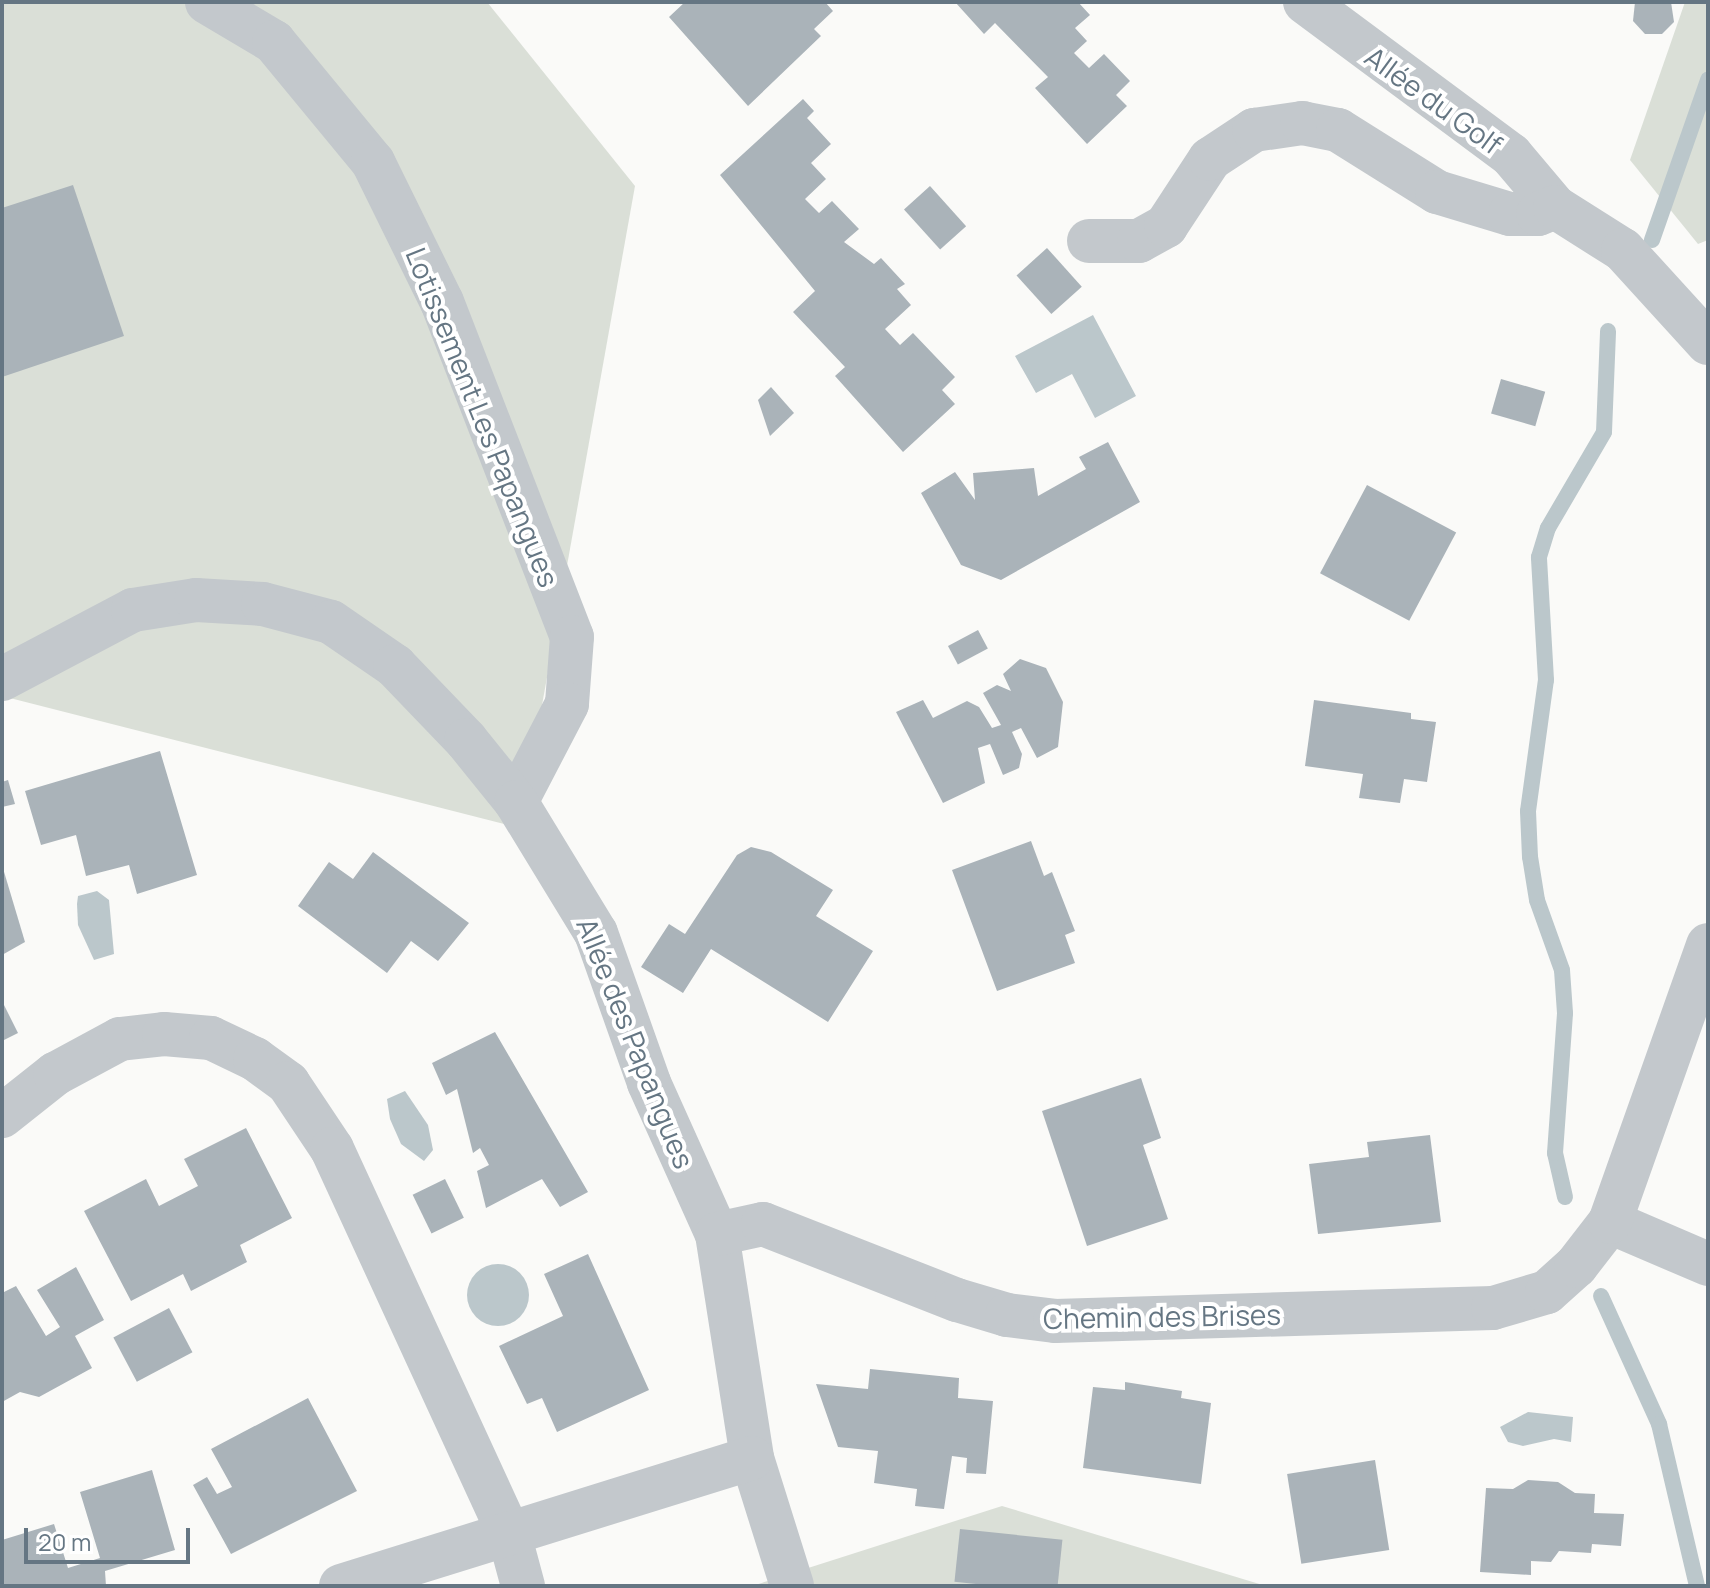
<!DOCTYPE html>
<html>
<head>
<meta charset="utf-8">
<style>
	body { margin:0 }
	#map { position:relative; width:1710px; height:1588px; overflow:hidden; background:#fafaf8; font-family:Manrope,sans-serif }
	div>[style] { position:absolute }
	.green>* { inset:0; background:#dadfd7 }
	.water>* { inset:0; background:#bbc7cb }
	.round { border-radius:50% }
	.stream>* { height:16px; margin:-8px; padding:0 8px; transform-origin:8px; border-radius:8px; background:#bbc7cb }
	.building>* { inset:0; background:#aab3b9; transform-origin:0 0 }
	.minor>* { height:44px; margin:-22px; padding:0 22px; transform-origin:22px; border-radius:22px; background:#c3c8cc }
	span { translate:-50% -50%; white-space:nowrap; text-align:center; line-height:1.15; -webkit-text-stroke:8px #fff; paint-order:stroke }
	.street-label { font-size:28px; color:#657683 }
	.frame { position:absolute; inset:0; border:4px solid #657683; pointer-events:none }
	.scale { position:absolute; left:24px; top:1528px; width:166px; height:36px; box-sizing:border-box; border:4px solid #657683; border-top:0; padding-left:10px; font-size:24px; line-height:28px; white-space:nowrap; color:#657683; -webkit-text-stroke:6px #fff; paint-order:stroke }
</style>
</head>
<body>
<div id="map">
	<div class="green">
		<i style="clip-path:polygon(2px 2px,487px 2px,635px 186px,520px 828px,2px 696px)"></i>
		<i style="clip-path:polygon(1685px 2px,1708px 2px,1708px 240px,1698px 244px,1630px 160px)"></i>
		<i style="clip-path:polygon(1002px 1506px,1266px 1586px,752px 1586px)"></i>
	</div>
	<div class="water">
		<i style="clip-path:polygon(1093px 315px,1136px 396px,1095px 418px,1072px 374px,1036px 393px,1015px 356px)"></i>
		<i style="clip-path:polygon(97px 891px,109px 900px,114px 954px,94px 960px,78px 925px,77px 904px,78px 896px)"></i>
		<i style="clip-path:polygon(405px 1091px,428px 1125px,433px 1150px,424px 1161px,401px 1144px,390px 1119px,387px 1099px)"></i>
		<i class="round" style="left:467px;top:1264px;width:62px;height:62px"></i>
		<i style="clip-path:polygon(1528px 1412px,1573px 1417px,1571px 1442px,1554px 1439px,1523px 1446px,1508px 1442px,1500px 1427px)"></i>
	</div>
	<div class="stream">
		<i style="left:1652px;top:240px;width:170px;rotate:-70.7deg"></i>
		<i style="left:1565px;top:1197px;width:45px;rotate:-102.8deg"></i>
		<i style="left:1555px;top:1153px;width:140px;rotate:-85.9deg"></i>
		<i style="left:1565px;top:1013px;width:43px;rotate:-94deg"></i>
		<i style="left:1562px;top:970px;width:74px;rotate:-109.7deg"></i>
		<i style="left:1537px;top:900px;width:44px;rotate:-99.2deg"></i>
		<i style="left:1530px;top:857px;width:46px;rotate:-92.5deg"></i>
		<i style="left:1528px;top:811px;width:132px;rotate:-82.2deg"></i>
		<i style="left:1546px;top:680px;width:123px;rotate:-93.3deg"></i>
		<i style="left:1539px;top:557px;width:30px;rotate:-73deg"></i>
		<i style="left:1548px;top:528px;width:111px;rotate:-59.7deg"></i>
		<i style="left:1604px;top:432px;width:101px;rotate:-87.7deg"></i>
		<i style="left:1601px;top:1296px;width:141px;rotate:65.6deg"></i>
		<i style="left:1659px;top:1424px;width:166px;rotate:76.8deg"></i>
	</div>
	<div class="building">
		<i style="clip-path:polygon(685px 2px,825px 2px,833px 11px,814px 29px,821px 36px,748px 106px,669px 17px)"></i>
		<i style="clip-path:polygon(955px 2px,1078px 2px,1090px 15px,1075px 28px,1087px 41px,1074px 53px,1089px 68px,1104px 54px,1130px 81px,1116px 95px,1127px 106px,1087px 144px,1035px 88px,1048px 77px,995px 23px,984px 34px)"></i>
		<i style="clip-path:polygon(1635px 2px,1671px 2px,1674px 22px,1662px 34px,1645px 34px,1633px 21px)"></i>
		<i style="clip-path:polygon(803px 99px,814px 111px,807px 118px,831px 144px,811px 163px,826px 179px,805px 199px,819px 213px,832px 201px,859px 229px,844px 242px,874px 264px,881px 258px,905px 284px,897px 289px,911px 305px,885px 329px,900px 345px,913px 333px,955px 377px,942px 390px,955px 404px,903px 452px,835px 376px,845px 367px,793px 312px,815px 291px,720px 175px)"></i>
		<i style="clip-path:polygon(73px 185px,124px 336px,2px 377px,2px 208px)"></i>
		<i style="left:930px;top:186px;width:54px;height:35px;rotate:48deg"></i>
		<i style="left:1047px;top:248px;width:52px;height:41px;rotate:48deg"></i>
		<i style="left:1501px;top:379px;width:46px;height:36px;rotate:16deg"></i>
		<i style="clip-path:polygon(771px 387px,794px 413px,770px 436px,758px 400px)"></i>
		<i style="clip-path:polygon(1108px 442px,1140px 502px,1001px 580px,961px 565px,921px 493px,955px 472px,975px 500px,973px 473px,1034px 468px,1038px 496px,1086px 469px,1079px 457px)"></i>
		<i style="left:1367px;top:485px;width:101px;height:100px;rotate:28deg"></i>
		<i style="left:978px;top:630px;width:21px;height:34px;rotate:62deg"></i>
		<i style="clip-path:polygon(1020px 659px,1046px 668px,1063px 702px,1058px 747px,1037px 758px,1021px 728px,1012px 732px,1022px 754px,1019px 768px,1003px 775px,990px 744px,978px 748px,985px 783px,943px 803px,896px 712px,923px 700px,933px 718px,967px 701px,979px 707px,992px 728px,1001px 725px,983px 693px,997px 685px,1011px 691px,1003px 674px)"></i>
		<i style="clip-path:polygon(1314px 700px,1411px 713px,1411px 719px,1436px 722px,1427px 782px,1404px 779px,1400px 803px,1359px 798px,1363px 774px,1305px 766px)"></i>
		<i style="clip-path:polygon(160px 751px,197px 875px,137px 894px,129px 865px,86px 876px,76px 835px,41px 845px,25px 791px)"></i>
		<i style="clip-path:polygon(8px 780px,15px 804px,2px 807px,2px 782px)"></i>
		<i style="clip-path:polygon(1031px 841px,1044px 876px,1052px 872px,1075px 931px,1065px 935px,1075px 963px,997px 991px,952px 870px)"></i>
		<i style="clip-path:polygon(751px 847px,771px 852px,833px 890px,816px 916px,873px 951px,828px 1022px,711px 949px,683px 993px,641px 967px,669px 924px,685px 934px,737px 855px)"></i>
		<i style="clip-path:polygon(373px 852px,469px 923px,438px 961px,411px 941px,387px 973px,298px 906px,329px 862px,353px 879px)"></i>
		<i style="clip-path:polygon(2px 865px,25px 942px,2px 955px)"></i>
		<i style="clip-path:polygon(2px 1001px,18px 1033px,2px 1041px)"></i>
		<i style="clip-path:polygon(495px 1032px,588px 1192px,560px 1207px,542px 1179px,486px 1208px,477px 1171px,489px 1165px,480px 1148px,473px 1153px,457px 1089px,446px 1095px,432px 1063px)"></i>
		<i style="clip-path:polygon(1141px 1078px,1161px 1138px,1143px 1145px,1168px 1219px,1087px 1246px,1042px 1111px)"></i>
		<i style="clip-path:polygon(246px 1128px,292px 1218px,240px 1245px,247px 1262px,191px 1291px,183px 1274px,131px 1301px,84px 1211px,146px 1179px,159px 1206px,198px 1186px,184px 1159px)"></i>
		<i style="clip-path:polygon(1430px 1135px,1441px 1222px,1318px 1234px,1309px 1164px,1369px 1157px,1367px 1142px)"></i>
		<i style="left:445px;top:1179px;width:43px;height:36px;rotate:64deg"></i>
		<i style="clip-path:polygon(588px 1254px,649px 1390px,557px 1432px,542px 1398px,527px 1404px,499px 1346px,563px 1316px,544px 1274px)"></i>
		<i style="clip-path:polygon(76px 1267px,104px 1320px,75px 1336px,92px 1368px,39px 1397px,20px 1392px,2px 1402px,2px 1293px,16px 1286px,46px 1336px,60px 1327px,37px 1290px)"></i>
		<i style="left:169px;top:1308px;width:50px;height:63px;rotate:62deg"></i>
		<i style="clip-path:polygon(870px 1369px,959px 1378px,958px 1398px,993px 1401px,986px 1474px,966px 1473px,967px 1458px,952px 1456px,944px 1509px,915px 1506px,917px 1489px,874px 1483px,878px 1451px,838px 1447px,816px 1384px,868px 1389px)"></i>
		<i style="clip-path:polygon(1125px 1382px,1182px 1391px,1181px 1398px,1211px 1403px,1201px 1484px,1083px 1468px,1093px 1387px,1125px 1390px)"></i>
		<i style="clip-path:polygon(308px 1398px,357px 1491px,231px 1554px,193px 1485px,207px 1477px,217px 1494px,232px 1487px,211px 1449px)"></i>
		<i style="left:1375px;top:1460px;width:91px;height:89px;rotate:81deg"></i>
		<i style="clip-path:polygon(152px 1470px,175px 1550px,105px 1571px,106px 1586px,2px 1586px,2px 1540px,54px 1524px,68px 1568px,100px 1558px,80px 1492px)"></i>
		<i style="clip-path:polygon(1528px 1480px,1558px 1482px,1575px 1493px,1595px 1494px,1594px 1513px,1624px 1514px,1621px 1546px,1592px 1544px,1591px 1553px,1559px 1551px,1551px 1562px,1531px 1561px,1531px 1575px,1480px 1572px,1486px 1488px,1513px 1489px)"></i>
		<i style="left:960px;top:1529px;width:103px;height:53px;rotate:6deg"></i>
	</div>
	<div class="minor">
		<i style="left:207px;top:2px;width:78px;rotate:30.8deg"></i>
		<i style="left:274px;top:42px;width:156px;rotate:50.5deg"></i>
		<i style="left:373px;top:162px;width:156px;rotate:63.8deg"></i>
		<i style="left:442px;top:302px;width:359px;rotate:68.8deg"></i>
		<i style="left:572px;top:637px;width:67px;rotate:94.3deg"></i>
		<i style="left:567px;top:704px;width:110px;rotate:117.5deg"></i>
		<i style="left:1305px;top:2px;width:257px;rotate:36.6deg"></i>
		<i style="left:1511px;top:155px;width:68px;rotate:49.8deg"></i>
		<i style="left:1089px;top:241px;width:50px"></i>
		<i style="left:1139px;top:241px;width:31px;rotate:-29deg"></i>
		<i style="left:1166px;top:226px;width:80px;rotate:-56.7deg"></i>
		<i style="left:1210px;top:159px;width:53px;rotate:-33.4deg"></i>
		<i style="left:1254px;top:130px;width:49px;rotate:-8.3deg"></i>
		<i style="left:1302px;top:123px;width:37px;rotate:11deg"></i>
		<i style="left:1338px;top:130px;width:117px;rotate:32.1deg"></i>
		<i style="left:1437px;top:192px;width:76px;rotate:16.8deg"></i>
		<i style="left:1510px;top:214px;width:28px"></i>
		<i style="left:1538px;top:214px;width:18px;rotate:-22deg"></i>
		<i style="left:1555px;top:207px;width:80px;rotate:32.3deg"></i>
		<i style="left:1623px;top:250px;width:126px;rotate:47.6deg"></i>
		<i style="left:2px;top:679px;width:148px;rotate:-27.8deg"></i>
		<i style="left:133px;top:610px;width:64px;rotate:-9deg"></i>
		<i style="left:196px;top:600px;width:67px;rotate:3.4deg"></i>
		<i style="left:263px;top:604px;width:70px;rotate:14.8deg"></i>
		<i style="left:331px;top:622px;width:78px;rotate:34.5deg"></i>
		<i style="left:395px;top:666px;width:103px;rotate:46.2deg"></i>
		<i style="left:466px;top:740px;width:80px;rotate:51.1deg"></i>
		<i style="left:516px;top:802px;width:153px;rotate:58.6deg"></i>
		<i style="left:596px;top:933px;width:159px;rotate:70.5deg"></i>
		<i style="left:649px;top:1083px;width:166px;rotate:65.8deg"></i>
		<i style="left:717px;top:1234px;width:227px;rotate:81.1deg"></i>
		<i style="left:752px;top:1458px;width:134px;rotate:72.6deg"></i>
		<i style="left:2px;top:1116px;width:68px;rotate:-38.4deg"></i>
		<i style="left:55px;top:1074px;width:74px;rotate:-28.3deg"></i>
		<i style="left:120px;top:1039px;width:44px;rotate:-6.5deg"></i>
		<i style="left:164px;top:1034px;width:47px;rotate:4.9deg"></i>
		<i style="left:211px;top:1038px;width:49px;rotate:25.5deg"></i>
		<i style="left:255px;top:1059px;width:41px;rotate:36deg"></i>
		<i style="left:288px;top:1083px;width:79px;rotate:56.3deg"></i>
		<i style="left:332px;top:1149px;width:424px;rotate:65.3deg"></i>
		<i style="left:509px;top:1534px;width:54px;rotate:74.9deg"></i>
		<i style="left:1610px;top:1222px;width:107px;rotate:23.2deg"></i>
		<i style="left:717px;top:1234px;width:47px;rotate:-12.3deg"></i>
		<i style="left:763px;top:1224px;width:208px;rotate:21.4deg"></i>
		<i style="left:957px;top:1300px;width:52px;rotate:16.7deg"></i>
		<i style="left:1007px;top:1315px;width:48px;rotate:7.1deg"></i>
		<i style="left:1055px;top:1321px;width:438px;rotate:-1.7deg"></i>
		<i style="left:1493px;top:1308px;width:56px;rotate:-16.5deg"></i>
		<i style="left:1547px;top:1292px;width:39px;rotate:-42deg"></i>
		<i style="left:1576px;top:1266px;width:56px;rotate:-52.3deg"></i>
		<i style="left:1610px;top:1222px;width:294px;rotate:-70.5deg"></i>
		<i style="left:341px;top:1586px;width:430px;rotate:-17.3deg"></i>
	</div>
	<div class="street-label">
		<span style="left:1434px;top:100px;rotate:36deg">Allée du Golf</span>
		<span style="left:483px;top:417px;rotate:68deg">Lotissement Les Papangues</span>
		<span style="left:636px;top:1043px;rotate:68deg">Allée des Papangues</span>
		<span style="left:1162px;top:1316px;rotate:-1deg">Chemin des Brises</span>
	</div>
	<div class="frame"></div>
	<div class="scale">20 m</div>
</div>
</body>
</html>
